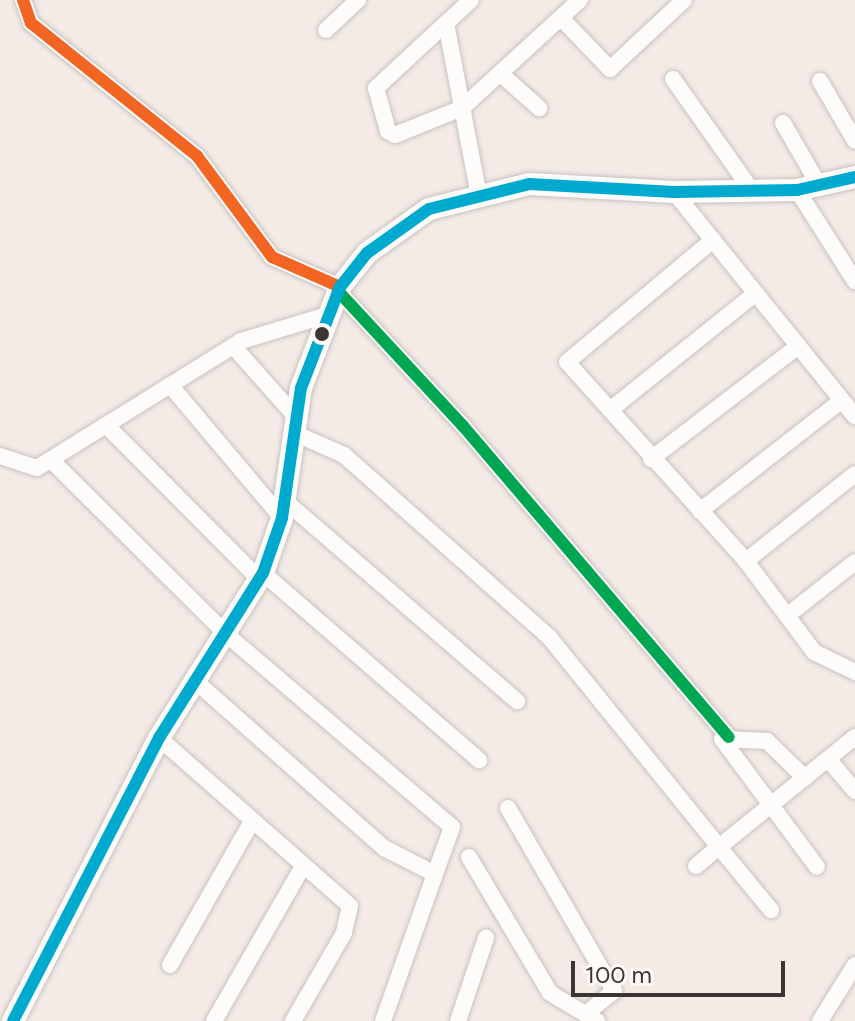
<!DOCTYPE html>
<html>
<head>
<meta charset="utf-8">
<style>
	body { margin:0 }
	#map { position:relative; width:855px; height:1021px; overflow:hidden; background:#f4ebe7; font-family:Figtree,sans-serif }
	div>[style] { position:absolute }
	.roads { filter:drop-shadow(0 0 2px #c9c2be) drop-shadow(0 0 2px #c9c2be) }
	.street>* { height:16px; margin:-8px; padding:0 8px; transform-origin:8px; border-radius:8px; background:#fdfcfb }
	.secondary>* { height:22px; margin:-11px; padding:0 11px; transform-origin:11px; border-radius:11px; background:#fdfcfb }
	.bus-1>* { height:12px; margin:-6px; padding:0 6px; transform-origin:6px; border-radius:6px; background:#f26522 }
	.bus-2>* { height:12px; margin:-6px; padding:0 6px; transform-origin:6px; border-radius:6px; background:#00a651 }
	.bus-3>* { height:12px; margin:-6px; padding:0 6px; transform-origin:6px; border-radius:6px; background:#00a9ce }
	.dots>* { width:22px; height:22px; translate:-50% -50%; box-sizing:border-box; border:4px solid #fff8f5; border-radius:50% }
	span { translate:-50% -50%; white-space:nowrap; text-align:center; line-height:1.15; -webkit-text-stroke:8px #fff8f5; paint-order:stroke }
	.scale { position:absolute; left:571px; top:961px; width:214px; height:36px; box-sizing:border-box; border:4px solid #3c3633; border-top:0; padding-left:10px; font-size:24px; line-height:28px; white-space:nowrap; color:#3c3633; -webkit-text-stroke:6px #fff8f5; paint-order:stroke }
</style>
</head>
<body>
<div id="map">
	<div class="roads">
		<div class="street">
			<i style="left:23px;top:0;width:24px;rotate:71deg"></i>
			<i style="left:31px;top:23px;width:213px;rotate:38.7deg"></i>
			<i style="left:197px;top:156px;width:126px;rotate:53.4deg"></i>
			<i style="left:272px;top:257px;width:74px;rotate:23.8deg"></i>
			<i style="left:471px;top:0;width:34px;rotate:137deg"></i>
			<i style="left:446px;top:23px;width:176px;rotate:79.2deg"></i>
			<i style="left:561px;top:18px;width:71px;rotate:46.1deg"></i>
			<i style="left:610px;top:69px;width:101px;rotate:-43deg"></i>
			<i style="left:446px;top:23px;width:96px;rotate:137.1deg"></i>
			<i style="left:376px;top:88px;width:45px;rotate:74.4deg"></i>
			<i style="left:388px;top:131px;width:8px;rotate:30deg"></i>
			<i style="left:395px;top:135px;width:72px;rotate:-21.9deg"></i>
			<i style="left:462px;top:108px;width:160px;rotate:-42.5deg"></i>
			<i style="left:326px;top:30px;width:44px;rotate:-43.2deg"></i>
			<i style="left:502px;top:75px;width:50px;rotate:41.7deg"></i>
			<i style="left:673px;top:79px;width:133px;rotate:54.8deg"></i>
			<i style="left:820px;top:81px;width:69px;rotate:59.7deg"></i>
			<i style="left:783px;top:123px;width:72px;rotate:59.9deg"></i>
			<i style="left:797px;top:190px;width:108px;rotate:57.5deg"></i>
			<i style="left:674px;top:192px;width:288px;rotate:51.1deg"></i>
			<i style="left:713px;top:240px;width:190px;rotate:140.1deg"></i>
			<i style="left:567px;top:362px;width:268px;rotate:48deg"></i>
			<i style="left:746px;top:561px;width:114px;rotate:53.2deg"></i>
			<i style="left:814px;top:652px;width:46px;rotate:26deg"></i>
			<i style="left:338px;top:291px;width:184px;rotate:47.2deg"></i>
			<i style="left:463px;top:426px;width:409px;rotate:49.5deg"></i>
			<i style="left:233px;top:346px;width:95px;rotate:48.4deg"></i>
			<i style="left:170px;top:385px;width:174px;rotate:49.9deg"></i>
			<i style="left:610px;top:410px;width:187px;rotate:-38.7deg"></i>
			<i style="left:106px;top:425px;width:217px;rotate:45.2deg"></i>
			<i style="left:294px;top:433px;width:55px;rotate:23.7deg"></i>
			<i style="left:344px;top:455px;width:274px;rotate:41.6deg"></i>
			<i style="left:549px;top:637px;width:270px;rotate:51deg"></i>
			<i style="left:719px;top:847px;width:175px;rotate:-39deg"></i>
			<i style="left:0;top:456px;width:39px;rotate:18deg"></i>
			<i style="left:37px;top:468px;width:240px;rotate:-31.9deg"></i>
			<i style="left:241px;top:341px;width:90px;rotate:-16.8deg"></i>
			<i style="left:651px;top:459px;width:185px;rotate:-37.5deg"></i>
			<i style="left:52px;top:461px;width:245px;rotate:44.8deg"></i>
			<i style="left:226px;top:634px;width:297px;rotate:40.5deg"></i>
			<i style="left:452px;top:827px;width:50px;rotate:109.9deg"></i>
			<i style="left:284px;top:500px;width:308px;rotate:40.8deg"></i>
			<i style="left:700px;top:511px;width:180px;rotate:-38deg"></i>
			<i style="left:746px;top:561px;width:139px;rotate:-38.6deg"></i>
			<i style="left:263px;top:573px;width:286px;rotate:40.9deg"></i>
			<i style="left:788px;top:615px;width:85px;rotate:-38.3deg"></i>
			<i style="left:194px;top:680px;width:254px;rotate:41.5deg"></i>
			<i style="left:384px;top:848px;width:57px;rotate:27deg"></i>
			<i style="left:435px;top:874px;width:156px;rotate:109.5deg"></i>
			<i style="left:159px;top:738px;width:254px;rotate:41.3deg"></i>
			<i style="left:350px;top:906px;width:28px;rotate:103deg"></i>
			<i style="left:344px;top:933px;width:102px;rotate:120.1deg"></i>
			<i style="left:828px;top:759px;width:42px;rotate:49.8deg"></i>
			<i style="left:805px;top:778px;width:53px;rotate:-135.8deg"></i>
			<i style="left:767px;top:741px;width:45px;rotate:-177.5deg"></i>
			<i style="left:722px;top:739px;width:159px;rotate:53.4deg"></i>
			<i style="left:508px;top:808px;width:211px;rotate:59.9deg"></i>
			<i style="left:614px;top:991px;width:36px;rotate:141deg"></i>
			<i style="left:469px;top:857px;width:158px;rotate:59.2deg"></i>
			<i style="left:550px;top:993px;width:55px;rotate:30.8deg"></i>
			<i style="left:696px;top:866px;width:30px;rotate:-40deg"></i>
			<i style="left:719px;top:847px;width:82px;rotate:50.5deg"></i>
			<i style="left:170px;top:965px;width:166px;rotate:-60.3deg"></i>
			<i style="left:214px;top:1021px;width:179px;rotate:-60.1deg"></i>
			<i style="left:458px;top:1021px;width:88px;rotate:-71.4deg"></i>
			<i style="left:820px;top:1021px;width:66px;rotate:-58deg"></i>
		</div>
		<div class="secondary">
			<i style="left:13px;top:1021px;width:318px;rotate:-62.7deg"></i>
			<i style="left:159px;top:738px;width:195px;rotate:-57.8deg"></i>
			<i style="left:263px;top:573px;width:58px;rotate:-70.9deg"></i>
			<i style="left:282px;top:518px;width:131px;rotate:-81.7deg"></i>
			<i style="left:301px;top:388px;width:108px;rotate:-68.9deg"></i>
			<i style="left:340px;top:287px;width:43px;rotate:-51.5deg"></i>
			<i style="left:367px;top:253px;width:76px;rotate:-35.4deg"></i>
			<i style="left:429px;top:209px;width:103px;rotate:-14deg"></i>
			<i style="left:529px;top:184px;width:145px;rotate:3.2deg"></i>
			<i style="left:674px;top:192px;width:123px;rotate:-0.9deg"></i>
			<i style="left:797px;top:190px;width:59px;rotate:-12.6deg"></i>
		</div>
	</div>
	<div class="bus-1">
		<i style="left:23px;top:0;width:24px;rotate:71deg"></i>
		<i style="left:31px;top:23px;width:213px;rotate:38.7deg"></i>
		<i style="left:197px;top:156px;width:126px;rotate:53.4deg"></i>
		<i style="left:272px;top:257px;width:74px;rotate:23.8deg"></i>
	</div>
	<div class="bus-2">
		<i style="left:338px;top:291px;width:184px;rotate:47.2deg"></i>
		<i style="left:463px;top:426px;width:409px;rotate:49.5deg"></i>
	</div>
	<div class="bus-3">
		<i style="left:13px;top:1021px;width:318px;rotate:-62.7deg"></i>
		<i style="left:159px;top:738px;width:195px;rotate:-57.8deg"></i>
		<i style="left:263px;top:573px;width:58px;rotate:-70.9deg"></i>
		<i style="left:282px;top:518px;width:131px;rotate:-81.7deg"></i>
		<i style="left:301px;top:388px;width:108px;rotate:-68.9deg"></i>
		<i style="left:340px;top:287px;width:43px;rotate:-51.5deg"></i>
		<i style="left:367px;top:253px;width:76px;rotate:-35.4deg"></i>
		<i style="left:429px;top:209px;width:103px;rotate:-14deg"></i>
		<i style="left:529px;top:184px;width:145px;rotate:3.2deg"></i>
		<i style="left:674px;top:192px;width:123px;rotate:-0.9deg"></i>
		<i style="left:797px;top:190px;width:59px;rotate:-12.6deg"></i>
	</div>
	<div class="dots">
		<i style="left:322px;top:334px;background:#3c3633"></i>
	</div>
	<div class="scale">100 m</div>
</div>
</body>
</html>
